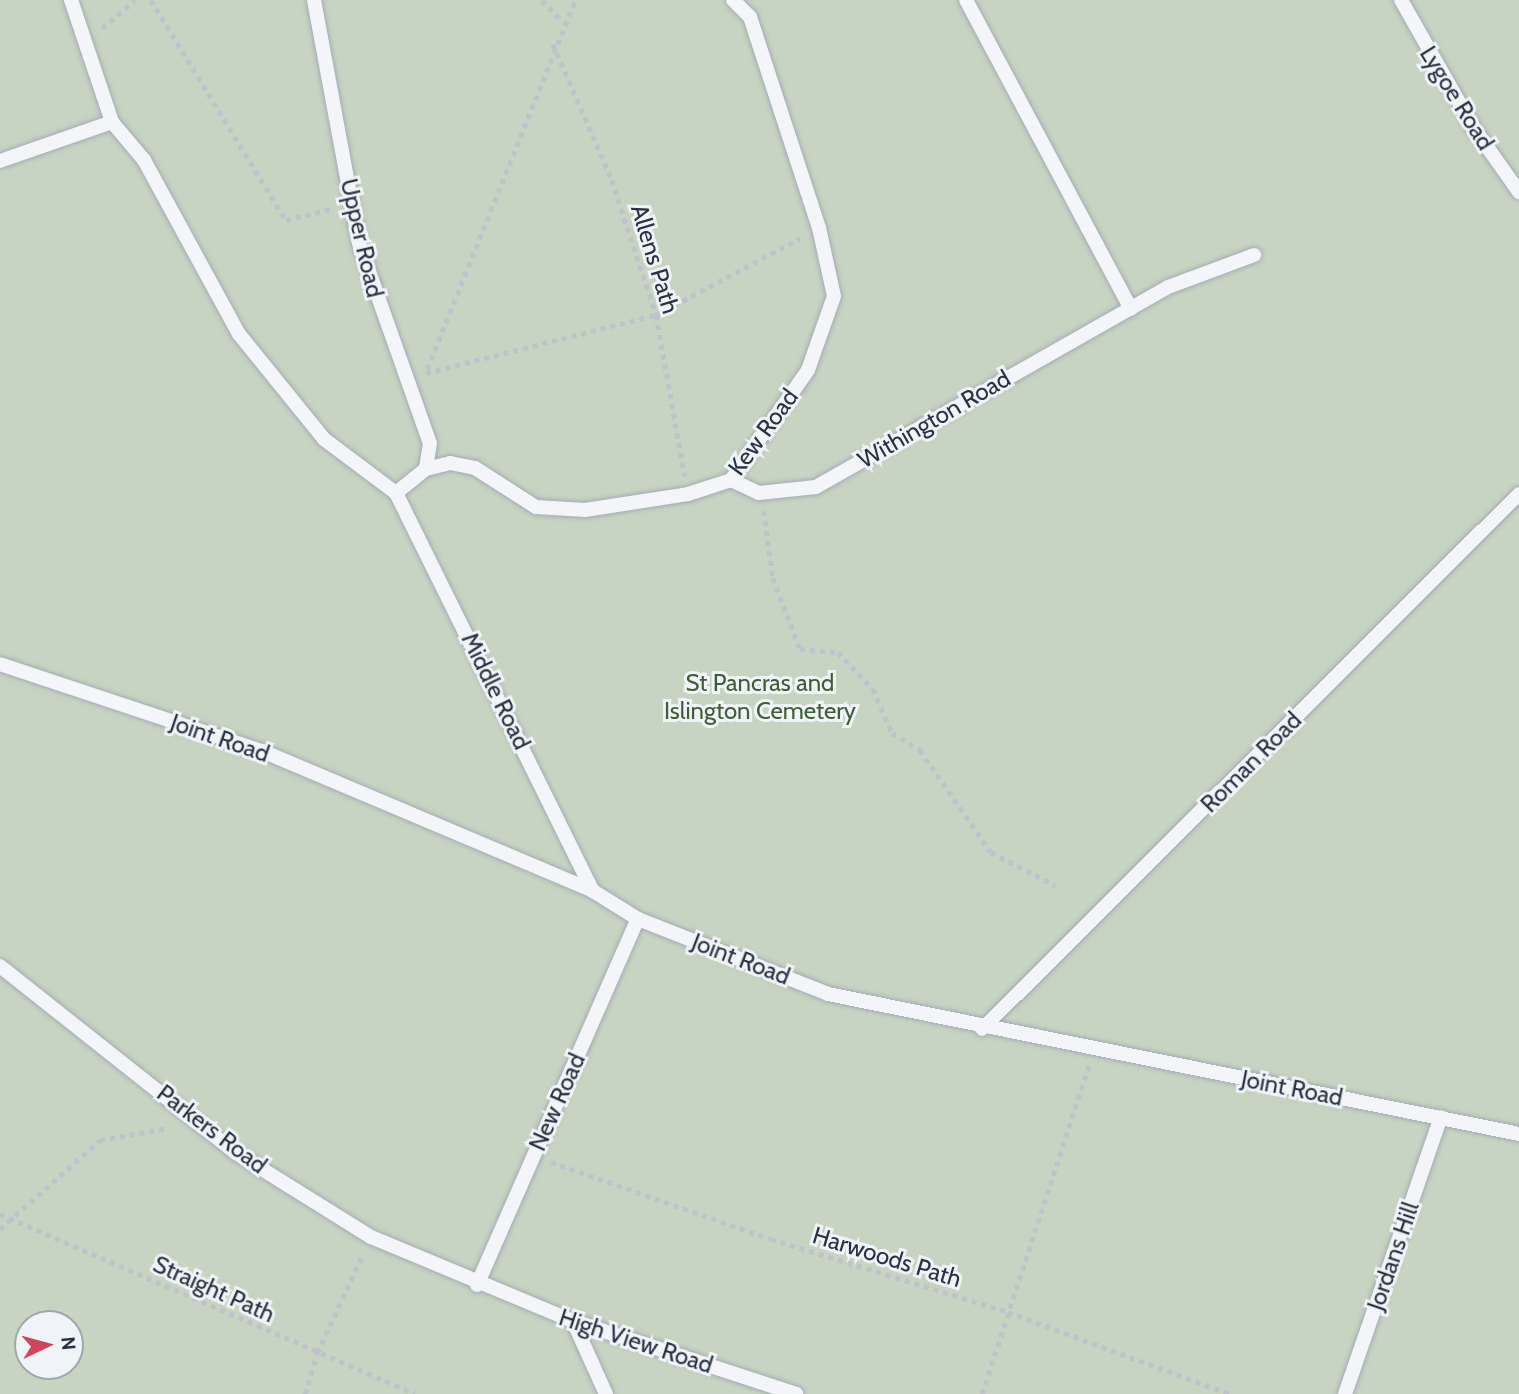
<!DOCTYPE html>
<html>
<head>
<meta charset="utf-8">
<style>
	body { margin:0 }
	#map { position:relative; width:1519px; height:1394px; overflow:hidden; background:#e0e4ea; font-family:Cabin,sans-serif }
	div>[style] { position:absolute }
	.green>* { inset:0; background:#c7d4c1 }
	.path>* { height:4.5px; margin-top:-2.25px; transform-origin:0; background:repeating-linear-gradient(90deg,#bec2c9 0 5px,transparent 0 10px) }
	.roads { filter:drop-shadow(0 0 2px #a5abb4) drop-shadow(0 0 2px #a5abb4) }
	.service>* { height:14px; margin:-7px; padding:0 7px; transform-origin:7px; border-radius:7px; background:#f3f5f8 }
	span { translate:-50% -50%; white-space:nowrap; text-align:center; line-height:1.15; -webkit-text-stroke:6px #f0f3f7; paint-order:stroke }
	.street-label { font-size:24px; color:#283242 }
	.park-label { font-size:24px; color:#3e5e35 }
	.north { position:absolute; left:14px; top:1310px; width:70px; height:70px; box-sizing:border-box; background:#f0f3f7; border:2px solid #a0a6af; border-radius:50%; rotate:85deg; font-size:19px; font-weight:700; line-height:28px; text-align:center; color:#283242 }
	.north::after { content:''; display:block; margin:auto; width:24px; height:32px; background:#d2435c; clip-path:polygon(50% 0,100% 100%,50% 72%,0 100%) }
</style>
</head>
<body>
<div id="map">
	<div class="green">
		<i style="clip-path:polygon(evenodd,0 0,1519px 0,1519px 1394px,0 1394px,0 0,28px 1324px,70px 1324px,70px 1366px,28px 1366px,28px 1324px)"></i>
	</div>
	<div class="path">
		<i style="left:151px;top:0;width:258px;rotate:58.5deg"></i>
		<i style="left:286px;top:220px;width:49px;rotate:-14deg"></i>
		<i style="left:542px;top:0;width:30px;rotate:46deg"></i>
		<i style="left:102px;top:28px;width:43px;rotate:-40.3deg"></i>
		<i style="left:553px;top:44px;width:148px;rotate:66.5deg"></i>
		<i style="left:612px;top:180px;width:142px;rotate:71.9deg"></i>
		<i style="left:656px;top:315px;width:164px;rotate:79.8deg"></i>
		<i style="left:427px;top:369px;width:398px;rotate:-68.1deg"></i>
		<i style="left:426px;top:373px;width:237px;rotate:-14.2deg"></i>
		<i style="left:656px;top:315px;width:163px;rotate:-28.1deg"></i>
		<i style="left:764px;top:511px;width:68px;rotate:82.3deg"></i>
		<i style="left:773px;top:578px;width:76px;rotate:69.2deg"></i>
		<i style="left:800px;top:649px;width:38px;rotate:5deg"></i>
		<i style="left:838px;top:652px;width:51px;rotate:46.6deg"></i>
		<i style="left:873px;top:689px;width:48px;rotate:66.6deg"></i>
		<i style="left:892px;top:733px;width:33px;rotate:31deg"></i>
		<i style="left:920px;top:750px;width:124px;rotate:55.2deg"></i>
		<i style="left:991px;top:852px;width:73px;rotate:27.6deg"></i>
		<i style="left:551px;top:1162px;width:233px;rotate:19.3deg"></i>
		<i style="left:771px;top:1239px;width:248px;rotate:17.1deg"></i>
		<i style="left:1008px;top:1312px;width:237px;rotate:20.3deg"></i>
		<i style="left:0;top:1214px;width:452px;rotate:23.4deg"></i>
		<i style="left:0;top:1229px;width:134px;rotate:-41.7deg"></i>
		<i style="left:100px;top:1140px;width:70px;rotate:-9.9deg"></i>
		<i style="left:305px;top:1394px;width:43px;rotate:-73.7deg"></i>
		<i style="left:317px;top:1353px;width:109px;rotate:-65.1deg"></i>
		<i style="left:982px;top:1394px;width:346px;rotate:-72deg"></i>
	</div>
	<div class="roads">
		<div class="service">
			<i style="left:71px;top:0;width:129px;rotate:71.4deg"></i>
			<i style="left:112px;top:122px;width:50px;rotate:49.9deg"></i>
			<i style="left:144px;top:160px;width:198px;rotate:61.4deg"></i>
			<i style="left:239px;top:334px;width:135px;rotate:51deg"></i>
			<i style="left:324px;top:439px;width:90px;rotate:36.9deg"></i>
			<i style="left:396px;top:493px;width:444px;rotate:63.7deg"></i>
			<i style="left:314px;top:0;width:247px;rotate:79.5deg"></i>
			<i style="left:359px;top:243px;width:212px;rotate:70.5deg"></i>
			<i style="left:430px;top:443px;width:26px;rotate:99deg"></i>
			<i style="left:966px;top:0;width:350px;rotate:61.9deg"></i>
			<i style="left:1401px;top:0;width:146px;rotate:60.4deg"></i>
			<i style="left:1473px;top:127px;width:80px;rotate:54.7deg"></i>
			<i style="left:0;top:161px;width:119px;rotate:-19.2deg"></i>
			<i style="left:731px;top:480px;width:31px;rotate:25deg"></i>
			<i style="left:759px;top:493px;width:57px;rotate:-6deg"></i>
			<i style="left:816px;top:487px;width:405px;rotate:-29.6deg"></i>
			<i style="left:1168px;top:287px;width:92px;rotate:-20.4deg"></i>
			<i style="left:396px;top:493px;width:38px;rotate:-39deg"></i>
			<i style="left:426px;top:469px;width:25px;rotate:-14deg"></i>
			<i style="left:450px;top:463px;width:25px;rotate:11deg"></i>
			<i style="left:475px;top:468px;width:72px;rotate:32.6deg"></i>
			<i style="left:536px;top:507px;width:49px;rotate:3.5deg"></i>
			<i style="left:585px;top:510px;width:104px;rotate:-8.8deg"></i>
			<i style="left:688px;top:494px;width:45px;rotate:-18deg"></i>
			<i style="left:731px;top:480px;width:134px;rotate:-55deg"></i>
			<i style="left:808px;top:370px;width:78px;rotate:-70.6deg"></i>
			<i style="left:834px;top:296px;width:70px;rotate:-102.4deg"></i>
			<i style="left:819px;top:228px;width:222px;rotate:-108.1deg"></i>
			<i style="left:750px;top:17px;width:24px;rotate:-135deg"></i>
			<i style="left:0;top:664px;width:276px;rotate:18.4deg"></i>
			<i style="left:262px;top:751px;width:359px;rotate:22.9deg"></i>
			<i style="left:593px;top:891px;width:53px;rotate:31.9deg"></i>
			<i style="left:638px;top:919px;width:204px;rotate:21.5deg"></i>
			<i style="left:828px;top:994px;width:705px;rotate:11.45deg"></i>
			<i style="left:0;top:966px;width:301px;rotate:38.4deg"></i>
			<i style="left:236px;top:1153px;width:159px;rotate:31.9deg"></i>
			<i style="left:371px;top:1237px;width:219px;rotate:22.6deg"></i>
			<i style="left:573px;top:1321px;width:235px;rotate:18.1deg"></i>
			<i style="left:982px;top:1029px;width:758px;rotate:-44.89deg"></i>
			<i style="left:477px;top:1285px;width:400px;rotate:-66.3deg"></i>
			<i style="left:573px;top:1321px;width:80px;rotate:65.7deg"></i>
			<i style="left:1345px;top:1394px;width:293px;rotate:-70.9deg"></i>
		</div>
	</div>
	<div class="street-label">
		<span style="left:1457px;top:98px;rotate:58deg">Lygoe Road</span>
		<span style="left:362px;top:238px;rotate:77deg">Upper Road</span>
		<span style="left:655px;top:259px;rotate:73deg">Allens Path</span>
		<span style="left:934px;top:419px;rotate:-30deg">Withington Road</span>
		<span style="left:763px;top:432px;rotate:-54deg">Kew Road</span>
		<span style="left:496px;top:691px;rotate:64deg">Middle Road</span>
		<span style="left:220px;top:738px;rotate:19deg">Joint Road</span>
		<span style="left:1251px;top:762px;rotate:-45deg">Roman Road</span>
		<span style="left:741px;top:959px;rotate:21deg">Joint Road</span>
		<span style="left:1292px;top:1088px;rotate:11deg">Joint Road</span>
		<span style="left:557px;top:1102px;rotate:-66deg">New Road</span>
		<span style="left:212px;top:1129px;rotate:37deg">Parkers Road</span>
		<span style="left:1393px;top:1256px;rotate:-71deg">Jordans Hill</span>
		<span style="left:887px;top:1257px;rotate:17deg">Harwoods Path</span>
		<span style="left:214px;top:1289px;rotate:24deg">Straight Path</span>
		<span style="left:636px;top:1341px;rotate:18deg">High View Road</span>
	</div>
	<div class="park-label">
		<span style="left:760px;top:697px">St Pancras and<br>Islington Cemetery</span>
	</div>
	<div class="north">N</div>
</div>
</body>
</html>
